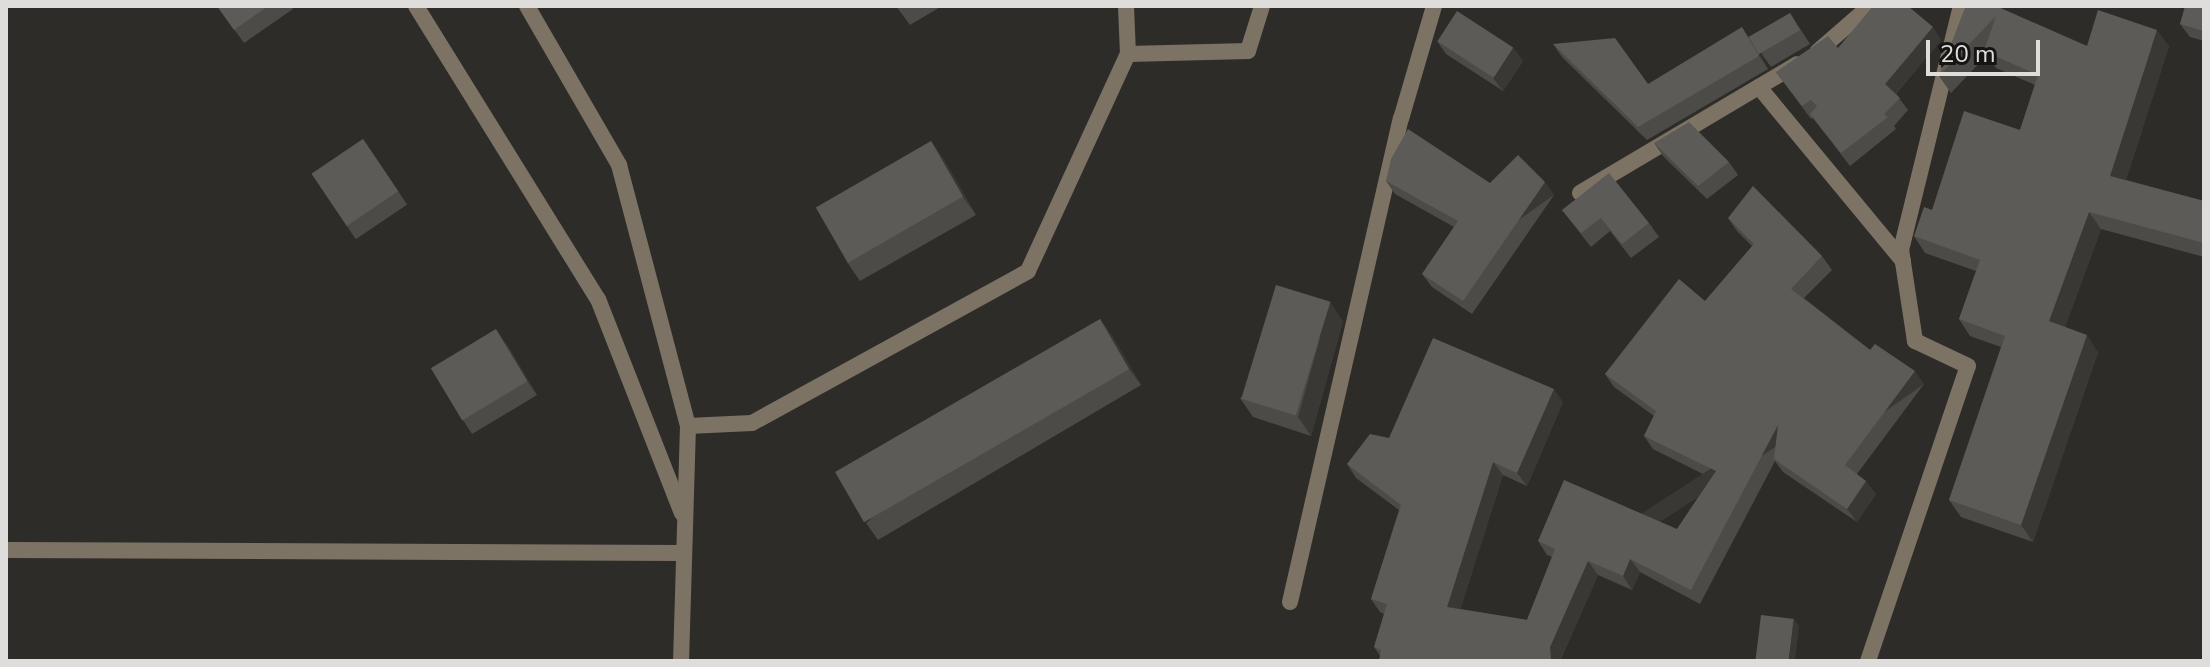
<!DOCTYPE html>
<html>
<head>
<meta charset="utf-8">
<style>
	body { margin:0 }
	#map { position:relative; width:2210px; height:667px; overflow:hidden; background:#2e2c29; font-family:"Nunito Sans",sans-serif }
	div>[style] { position:absolute }
	.street>* { height:16px; margin:-8px; padding:0 8px; transform-origin:8px; border-radius:8px; background:#7d7365 }
	.wall>* { inset:0; background:#4d4b48; transform-origin:0 0 }
	.shaded-wall>* { inset:0; background:#3a3835; transform-origin:0 0 }
	.building>* { inset:0; background:#5d5b58; transform-origin:0 0 }
	span { translate:-50% -50%; white-space:nowrap; text-align:center; line-height:1.15; -webkit-text-stroke:6px #161513; paint-order:stroke }
	.frame { position:absolute; inset:0; border:8px solid #dedddb; pointer-events:none }
	.scale { position:absolute; left:1926px; top:40px; width:114px; height:36px; box-sizing:border-box; border:4px solid #dedddb; border-top:0; padding-left:10px; font-size:24px; line-height:28px; white-space:nowrap; color:#dedddb; -webkit-text-stroke:6px #161513; paint-order:stroke }
</style>
</head>
<body>
<div id="map">
	<div class="street">
		<i style="left:416px;top:6px;width:345px;rotate:58.2deg"></i>
		<i style="left:598px;top:299px;width:230px;rotate:68.6deg"></i>
		<i style="left:527px;top:6px;width:184px;rotate:59.9deg"></i>
		<i style="left:619px;top:165px;width:270px;rotate:75.2deg"></i>
		<i style="left:688px;top:426px;width:235px;rotate:91.7deg"></i>
		<i style="left:1817px;top:52px;width:70px;rotate:-41deg"></i>
		<i style="left:1128px;top:54px;width:120px;rotate:-1.4deg"></i>
		<i style="left:1248px;top:51px;width:47px;rotate:-72.7deg"></i>
		<i style="left:1759px;top:87px;width:226px;rotate:50.4deg"></i>
		<i style="left:1580px;top:193px;width:252px;rotate:-30.7deg"></i>
		<i style="left:688px;top:426px;width:64px;rotate:-2.7deg"></i>
		<i style="left:752px;top:423px;width:315px;rotate:-28.8deg"></i>
		<i style="left:1028px;top:271px;width:239px;rotate:-65.3deg"></i>
		<i style="left:1128px;top:54px;width:48px;rotate:-92.4deg"></i>
		<i style="left:6px;top:550px;width:676px;rotate:0.25deg"></i>
		<i style="left:1290px;top:602px;width:496px;rotate:-77.1deg"></i>
		<i style="left:1401px;top:119px;width:118px;rotate:-73.7deg"></i>
		<i style="left:1868px;top:661px;width:311px;rotate:-71.3deg"></i>
		<i style="left:1968px;top:366px;width:59px;rotate:-154.7deg"></i>
		<i style="left:1915px;top:341px;width:92px;rotate:-98.7deg"></i>
		<i style="left:1901px;top:250px;width:251px;rotate:-76.2deg"></i>
	</div>
	<div class="wall">
		<i style="clip-path:polygon(217px 6px,291px 6px,293px 9px,244px 43px)"></i>
		<i style="clip-path:polygon(896px 6px,942px 6px,910px 25px)"></i>
		<i style="clip-path:polygon(1966px 6px,2087px 46px,2169px 46px,2126px 180px,2204px 201px,2204px 257px,2101px 229px,2065px 327px,2098px 352px,2033px 542px,1961px 517px,1949px 500px,2001px 347px,1970px 336px,1959px 319px,1976px 271px,1925px 253px,1914px 236px,1932px 210px,2020px 130px,2035px 85px,1996px 68px,1987px 55px,1951px 93px,1939px 76px)"></i>
		<i style="clip-path:polygon(2204px 6px,2204px 41px,2190px 37px,2180px 24px)"></i>
		<i style="clip-path:polygon(1790px 13px,1810px 44px,1771px 67px,1753px 42px,1768px 69px,1647px 140px,1562px 57px,1553px 44px,1648px 84px,1750px 37px)"></i>
		<i style="clip-path:polygon(1941px 40px,1896px 94px,1908px 110px,1894px 126px,1896px 129px,1850px 166px,1813px 118px,1811px 119px,1776px 72px,1838px 48px)"></i>
		<i style="clip-path:polygon(1437px 41px,1513px 48px,1523px 61px,1503px 91px,1446px 54px)"></i>
		<i style="left:363px;top:139px;width:79px;height:62px;rotate:56deg"></i>
		<i style="clip-path:polygon(931px 141px,944px 160px,976px 215px,860px 281px,847px 262px)"></i>
		<i style="clip-path:polygon(1654px 143px,1729px 162px,1738px 175px,1707px 199px,1663px 156px)"></i>
		<i style="clip-path:polygon(1386px 181px,1490px 183px,1554px 195px,1472px 314px,1432px 287px,1422px 274px,1454px 227px,1395px 194px)"></i>
		<i style="clip-path:polygon(1562px 210px,1649px 223px,1659px 237px,1631px 258px,1610px 231px,1591px 247px)"></i>
		<i style="clip-path:polygon(1728px 218px,1822px 256px,1832px 270px,1804px 298px,1870px 350px,1924px 384px,1857px 474px,1876px 494px,1857px 522px,1783px 472px,1775px 461px,1700px 604px,1640px 572px,1632px 590px,1598px 575px,1560px 661px,1379px 661px,1380px 656px,1374px 647px,1384px 614px,1380px 612px,1371px 599px,1399px 510px,1356px 478px,1347px 464px,1389px 438px,1563px 402px,1527px 486px,1503px 475px,1460px 609px,1527px 620px,1552px 557px,1547px 555px,1538px 541px,1677px 529px,1711px 478px,1653px 449px,1644px 436px,1654px 416px,1614px 387px,1605px 374px,1705px 301px,1752px 246px,1737px 231px)"></i>
		<i style="clip-path:polygon(1100px 319px,1112px 336px,1141px 385px,878px 540px,866px 523px)"></i>
		<i style="clip-path:polygon(1343px 321px,1311px 436px,1253px 417px,1240px 398px)"></i>
		<i style="clip-path:polygon(506px 343px,537px 395px,472px 434px,463px 420px)"></i>
	</div>
	<div class="shaded-wall">
		<i style="clip-path:polygon(1742px 27px,1751px 40px,1768px 69px,1759px 56px)"></i>
		<i style="clip-path:polygon(1933px 27px,1941px 40px,1894px 97px,1885px 84px)"></i>
		<i style="clip-path:polygon(2157px 30px,2169px 46px,2122px 193px,2110px 176px)"></i>
		<i style="clip-path:polygon(1513px 48px,1523px 61px,1503px 91px,1493px 78px)"></i>
		<i style="clip-path:polygon(931px 141px,944px 160px,976px 215px,963px 197px)"></i>
		<i style="left:1545px;top:182px;width:16px;height:145px;rotate:55deg"></i>
		<i style="clip-path:polygon(2089px 212px,2101px 229px,2061px 338px,2049px 321px)"></i>
		<i style="clip-path:polygon(1330px 302px,1343px 321px,1311px 436px,1298px 417px)"></i>
		<i style="clip-path:polygon(1100px 319px,1112px 336px,1141px 385px,1129px 369px)"></i>
		<i style="clip-path:polygon(496px 329px,506px 343px,537px 395px,527px 381px)"></i>
		<i style="clip-path:polygon(2087px 335px,2098px 352px,2033px 542px,2021px 525px)"></i>
		<i style="left:1915px;top:371px;width:16px;height:117px;rotate:55deg"></i>
		<i style="clip-path:polygon(1554px 389px,1563px 402px,1527px 486px,1517px 473px)"></i>
		<i style="left:1778px;top:425px;width:17px;height:187px;rotate:57deg"></i>
		<i style="clip-path:polygon(1493px 462px,1503px 475px,1457px 621px,1447px 607px)"></i>
		<i style="clip-path:polygon(1866px 481px,1876px 494px,1857px 522px,1847px 509px)"></i>
		<i style="clip-path:polygon(1630px 559px,1640px 572px,1632px 590px,1623px 576px)"></i>
		<i style="clip-path:polygon(1588px 561px,1598px 575px,1560px 661px,1551px 661px,1550px 647px)"></i>
		<i style="clip-path:polygon(1794px 619px,1799px 626px,1795px 661px,1789px 661px)"></i>
	</div>
	<div class="building">
		<i style="clip-path:polygon(217px 6px,268px 6px,234px 30px)"></i>
		<i style="clip-path:polygon(1873px 6px,1908px 6px,1933px 27px,1885px 84px,1900px 98px,1884px 114px,1888px 117px,1841px 153px,1810px 114px,1817px 106px,1811px 100px,1802px 106px,1776px 72px,1828px 36px,1838px 48px)"></i>
		<i style="clip-path:polygon(1966px 6px,1996px 6px,2087px 46px,2098px 10px,2157px 30px,2110px 176px,2204px 201px,2204px 243px,2089px 212px,2049px 321px,2087px 335px,2021px 525px,1949px 500px,2005px 336px,1959px 319px,1980px 260px,1914px 236px,1924px 207px,1932px 210px,1964px 111px,2020px 130px,2038px 75px,1984px 51px,1996px 16px,1939px 76px)"></i>
		<i style="clip-path:polygon(2185px 6px,2204px 6px,2204px 31px,2180px 24px)"></i>
		<i style="left:1457px;top:11px;width:67px;height:36px;rotate:33deg"></i>
		<i style="left:1790px;top:13px;width:20px;height:48px;rotate:60deg"></i>
		<i style="clip-path:polygon(1742px 27px,1759px 56px,1638px 127px,1553px 44px,1615px 38px,1648px 84px)"></i>
		<i style="clip-path:polygon(1689px 122px,1729px 162px,1698px 186px,1654px 143px)"></i>
		<i style="clip-path:polygon(1408px 129px,1490px 183px,1518px 155px,1545px 182px,1463px 301px,1422px 274px,1458px 221px,1386px 181px,1391px 159px)"></i>
		<i style="left:363px;top:139px;width:63px;height:62px;rotate:56deg"></i>
		<i style="left:931px;top:141px;width:64px;height:133px;rotate:60deg"></i>
		<i style="clip-path:polygon(1609px 173px,1649px 223px,1622px 244px,1601px 218px,1581px 233px,1562px 210px)"></i>
		<i style="clip-path:polygon(1753px 186px,1822px 256px,1791px 289px,1870px 350px,1875px 344px,1915px 371px,1845px 465px,1866px 481px,1847px 509px,1774px 459px,1778px 425px,1691px 590px,1630px 559px,1623px 576px,1588px 561px,1550px 647px,1551px 661px,1379px 661px,1381px 650px,1374px 647px,1387px 604px,1371px 599px,1401px 505px,1347px 464px,1370px 434px,1389px 438px,1433px 338px,1554px 389px,1517px 473px,1493px 462px,1447px 607px,1527px 620px,1555px 549px,1538px 541px,1564px 480px,1677px 529px,1716px 471px,1644px 436px,1656px 411px,1605px 374px,1679px 279px,1705px 301px,1754px 244px,1728px 218px)"></i>
		<i style="left:1276px;top:285px;width:57px;height:119px;rotate:17deg"></i>
		<i style="left:1100px;top:319px;width:58px;height:306px;rotate:60deg"></i>
		<i style="left:496px;top:329px;width:61px;height:76px;rotate:59deg"></i>
		<i style="left:1761px;top:615px;width:33px;height:46px;rotate:7deg"></i>
	</div>
	<div class="frame"></div>
	<div class="scale">20 m</div>
</div>
</body>
</html>
